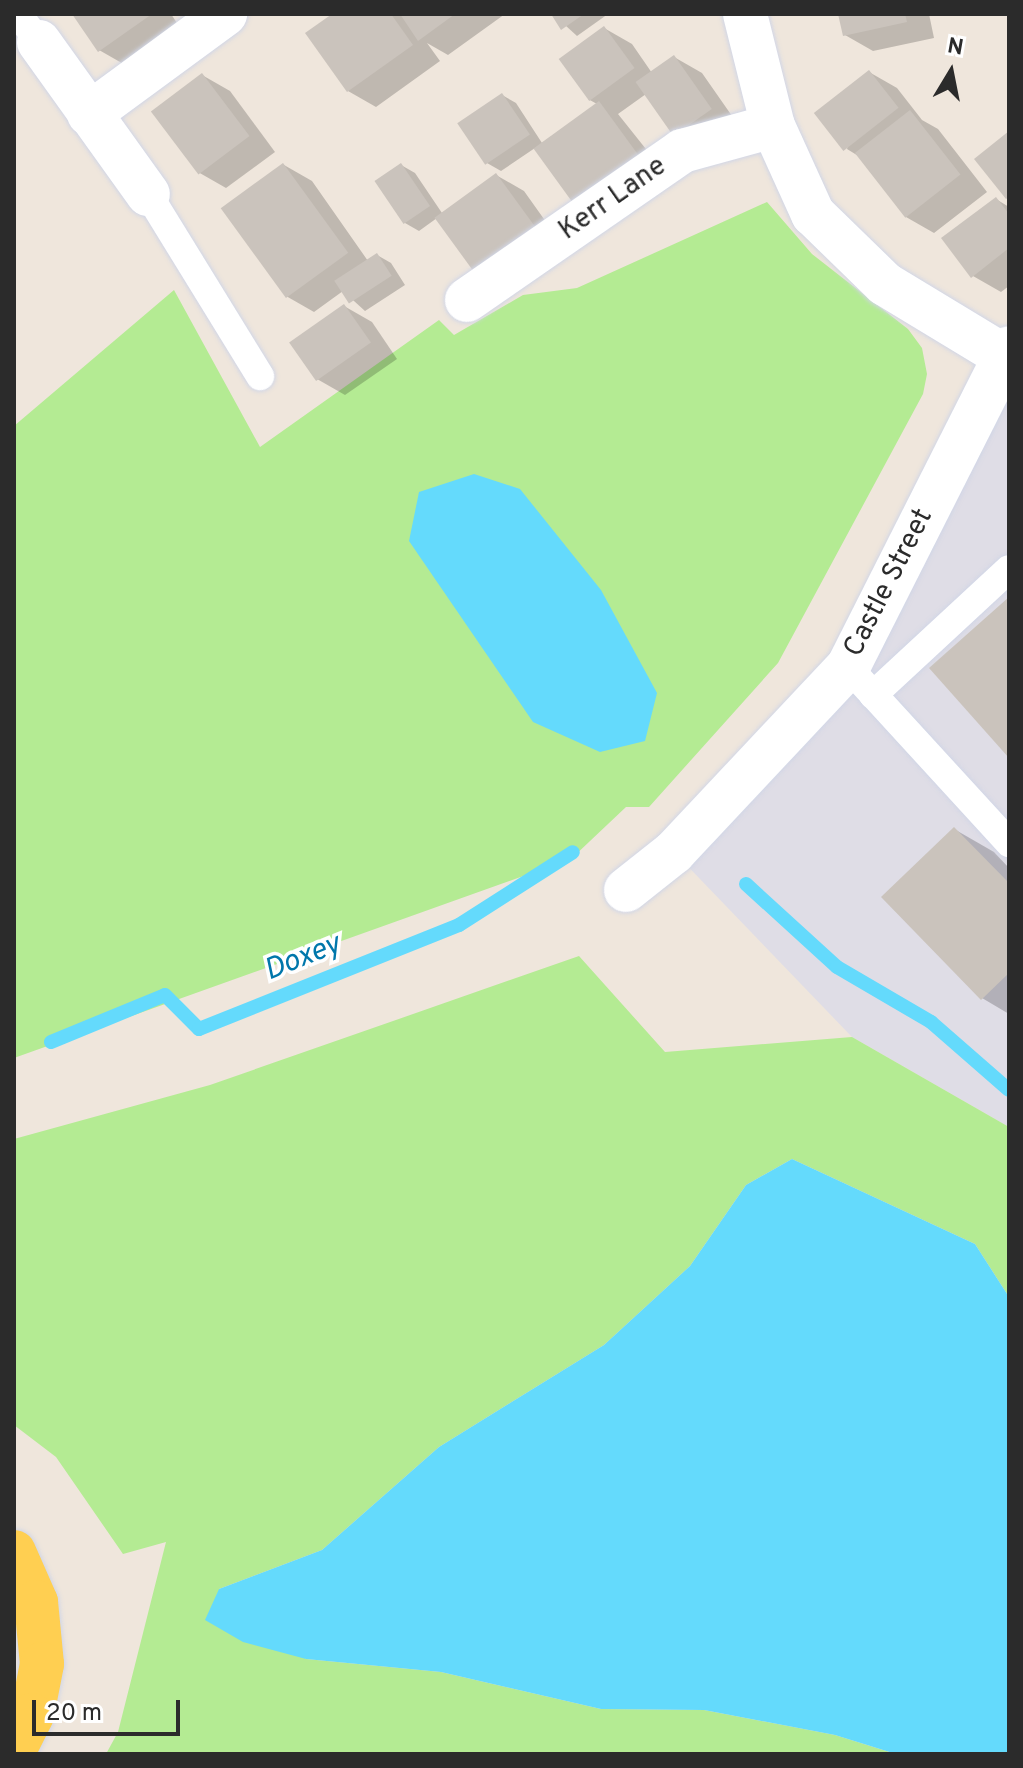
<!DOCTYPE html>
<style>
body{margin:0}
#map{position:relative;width:1023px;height:1768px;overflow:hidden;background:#efe6dc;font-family:Overpass,sans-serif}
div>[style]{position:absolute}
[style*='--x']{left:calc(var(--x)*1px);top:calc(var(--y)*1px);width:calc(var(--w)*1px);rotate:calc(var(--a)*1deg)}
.industrial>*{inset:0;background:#dfdde6}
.green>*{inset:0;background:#b4eb93}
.water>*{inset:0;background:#64dafc}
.shadow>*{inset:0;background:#0003}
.stream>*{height:14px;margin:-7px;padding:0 7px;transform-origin:7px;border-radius:7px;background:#64dafc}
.building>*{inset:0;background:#cac3bc;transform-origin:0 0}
.roads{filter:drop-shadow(0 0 2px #d1d6e6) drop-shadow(0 0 2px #d1d6e6)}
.service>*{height:28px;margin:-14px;padding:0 14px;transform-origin:14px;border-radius:14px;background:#fff}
.minor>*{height:44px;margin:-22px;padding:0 22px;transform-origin:22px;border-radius:22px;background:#fff}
.primary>*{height:44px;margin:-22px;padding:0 22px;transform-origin:22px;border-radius:22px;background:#ffcf51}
span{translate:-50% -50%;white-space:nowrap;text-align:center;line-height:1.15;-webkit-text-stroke:7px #fff;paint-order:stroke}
.street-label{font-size:28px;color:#2b2b2b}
.water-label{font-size:30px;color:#0077ab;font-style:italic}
.frame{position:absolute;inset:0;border:16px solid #2b2b2b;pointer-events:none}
.north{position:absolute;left:911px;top:32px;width:80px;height:80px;-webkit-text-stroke:6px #fff;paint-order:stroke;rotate:10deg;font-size:22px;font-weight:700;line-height:32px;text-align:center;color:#2b2b2b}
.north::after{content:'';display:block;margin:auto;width:28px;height:36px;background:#2b2b2b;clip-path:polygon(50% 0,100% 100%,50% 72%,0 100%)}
.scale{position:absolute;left:32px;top:1700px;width:148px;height:36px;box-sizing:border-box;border:4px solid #2b2b2b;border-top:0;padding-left:10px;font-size:24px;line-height:28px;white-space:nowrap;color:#2b2b2b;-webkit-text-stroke:6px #fff;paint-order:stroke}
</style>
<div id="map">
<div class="industrial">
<div style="clip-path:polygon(1009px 348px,1009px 1127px,852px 1037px,674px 852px,848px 667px)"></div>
</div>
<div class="green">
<div style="clip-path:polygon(767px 202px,812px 254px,908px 329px,922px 348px,927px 374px,923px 394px,778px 663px,649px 807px,626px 807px,571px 859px,14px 1058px,14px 426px,174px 290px,260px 447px,439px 320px,454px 335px,523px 295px,577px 288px)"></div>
<div style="clip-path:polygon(579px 956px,665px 1052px,852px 1037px,1009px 1127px,1009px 1297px,975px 1244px,792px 1159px,746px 1185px,690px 1266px,604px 1345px,439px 1447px,322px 1550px,219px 1589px,306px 1659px,441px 1672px,601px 1709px,704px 1710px,835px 1735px,896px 1754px,106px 1754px,118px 1732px,166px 1542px,123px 1554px,56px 1457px,14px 1425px,14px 1139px,210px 1085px)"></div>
</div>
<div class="water">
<div style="clip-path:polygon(474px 474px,520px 489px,601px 590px,657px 693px,645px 741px,600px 752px,533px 722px,409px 541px,419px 492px)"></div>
<div style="clip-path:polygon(792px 1159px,975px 1244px,1009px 1297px,1009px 1754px,896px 1754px,835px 1735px,704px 1710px,601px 1709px,441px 1672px,306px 1659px,243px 1642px,205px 1620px,219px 1589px,322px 1550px,439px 1447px,604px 1345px,690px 1266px,746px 1185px)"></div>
</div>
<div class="shadow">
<div style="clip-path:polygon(74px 14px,171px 14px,181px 29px,127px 66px,99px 50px)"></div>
<div style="clip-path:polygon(335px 14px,505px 14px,448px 55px,427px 43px,440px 61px,376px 107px,348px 91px)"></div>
<div style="clip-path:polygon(553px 14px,608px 14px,577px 36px)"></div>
<div style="clip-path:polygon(840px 14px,929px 14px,934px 38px,873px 51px,845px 35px)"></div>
<div style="clip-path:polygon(604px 28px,632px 44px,652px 73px,674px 57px,702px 73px,739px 126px,703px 150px,646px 94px,618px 114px,669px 178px,535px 148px,501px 171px,487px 163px,502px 95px,516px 103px,542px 143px,597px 104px,588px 99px)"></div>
<div style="clip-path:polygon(869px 72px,897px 88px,922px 120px,938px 129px,987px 192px,934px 233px,906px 217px,860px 157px,847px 149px)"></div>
<div style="clip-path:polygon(202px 75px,230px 91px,275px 152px,226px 188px,198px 172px)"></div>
<div style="clip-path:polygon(284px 165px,312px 181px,368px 261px,377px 255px,391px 263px,405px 285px,365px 311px,343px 291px,314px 312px,286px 296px)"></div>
<div style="clip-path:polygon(401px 165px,415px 173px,442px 213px,496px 175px,524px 191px,566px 250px,437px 218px,419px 231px,405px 223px)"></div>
<div style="clip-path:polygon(996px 199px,1009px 207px,1009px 286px,1001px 292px,973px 276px)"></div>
<div style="clip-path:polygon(344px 306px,372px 322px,397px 359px,345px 395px,317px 379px)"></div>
<div style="clip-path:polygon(954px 829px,994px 852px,1009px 868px,1009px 1014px,982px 998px)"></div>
</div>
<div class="stream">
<div style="--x:746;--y:884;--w:123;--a:42.4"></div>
<div style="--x:837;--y:967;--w:109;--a:30.3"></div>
<div style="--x:931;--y:1022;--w:103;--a:41.1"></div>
<div style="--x:51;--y:1042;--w:123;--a:-22.4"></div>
<div style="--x:165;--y:995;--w:48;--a:45"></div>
<div style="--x:199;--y:1029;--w:280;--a:-21.8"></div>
<div style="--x:459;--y:925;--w:135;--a:-32.6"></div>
</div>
<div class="building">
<div style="clip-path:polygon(72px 14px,152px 14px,98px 52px)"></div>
<div style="clip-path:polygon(332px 14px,391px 14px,413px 45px,347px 92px,305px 33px)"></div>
<div style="clip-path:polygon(400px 14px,455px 14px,418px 41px)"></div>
<div style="clip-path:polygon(551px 14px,584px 14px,561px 30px)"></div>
<div style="clip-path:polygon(838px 14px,905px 14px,907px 22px,843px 36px)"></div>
<div style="left:604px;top:26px;width:52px;height:56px;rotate:54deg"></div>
<div style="left:674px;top:55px;width:66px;height:47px;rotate:55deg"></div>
<div style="left:869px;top:70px;width:48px;height:70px;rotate:52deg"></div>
<div style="left:202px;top:73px;width:79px;height:64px;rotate:53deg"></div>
<div style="left:502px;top:93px;width:50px;height:54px;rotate:56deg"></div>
<div style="left:599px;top:101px;width:74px;height:81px;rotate:54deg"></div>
<div style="left:910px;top:110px;width:82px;height:70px;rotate:52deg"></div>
<div style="clip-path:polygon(1009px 131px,1009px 197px,1006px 199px,974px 159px)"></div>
<div style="left:283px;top:163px;width:111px;height:77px;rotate:54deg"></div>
<div style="left:401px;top:163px;width:52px;height:32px;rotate:56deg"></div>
<div style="left:496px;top:173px;width:74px;height:76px;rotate:54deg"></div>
<div style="clip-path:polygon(996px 197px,1009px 214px,1009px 248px,971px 278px,941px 238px)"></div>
<div style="left:377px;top:253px;width:27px;height:51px;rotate:57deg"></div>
<div style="left:344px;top:304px;width:47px;height:67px;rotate:55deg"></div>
<div style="clip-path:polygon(1009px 597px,1009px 758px,929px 668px)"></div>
<div style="clip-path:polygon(954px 827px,1009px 883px,1009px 973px,981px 1000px,881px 897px)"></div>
</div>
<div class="roads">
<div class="service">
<div style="--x:18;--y:14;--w:35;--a:53"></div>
<div style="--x:148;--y:194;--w:214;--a:58.4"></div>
<div style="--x:848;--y:667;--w:239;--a:47.5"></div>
<div style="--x:873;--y:695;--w:185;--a:-42.8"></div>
</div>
<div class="minor">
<div style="--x:745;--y:14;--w:115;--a:76"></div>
<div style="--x:773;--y:126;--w:97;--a:65.6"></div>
<div style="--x:813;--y:214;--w:100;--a:44.2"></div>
<div style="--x:885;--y:284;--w:139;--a:31.2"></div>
<div style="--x:39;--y:42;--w:187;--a:54.4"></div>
<div style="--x:89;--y:114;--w:169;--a:-36.3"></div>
<div style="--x:467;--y:300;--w:262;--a:-34.7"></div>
<div style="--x:682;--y:151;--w:94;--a:-15.4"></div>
<div style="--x:626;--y:890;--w:61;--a:-38.4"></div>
<div style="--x:674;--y:852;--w:254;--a:-46.8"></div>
<div style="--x:848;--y:667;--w:357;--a:-63.2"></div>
</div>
<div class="primary">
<div style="--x:14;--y:1552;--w:55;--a:66.3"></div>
<div style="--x:36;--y:1602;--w:62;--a:84.5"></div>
<div style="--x:42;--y:1664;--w:52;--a:101.1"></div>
<div style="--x:32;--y:1715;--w:40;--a:116.6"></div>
</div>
</div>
<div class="street-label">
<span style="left:613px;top:199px;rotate:-35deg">Kerr Lane</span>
<span style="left:889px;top:583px;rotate:-63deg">Castle Street</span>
</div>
<div class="water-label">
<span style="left:303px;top:959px;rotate:-22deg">Doxey</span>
</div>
<div class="frame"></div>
<div class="north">N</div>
<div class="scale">20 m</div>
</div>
